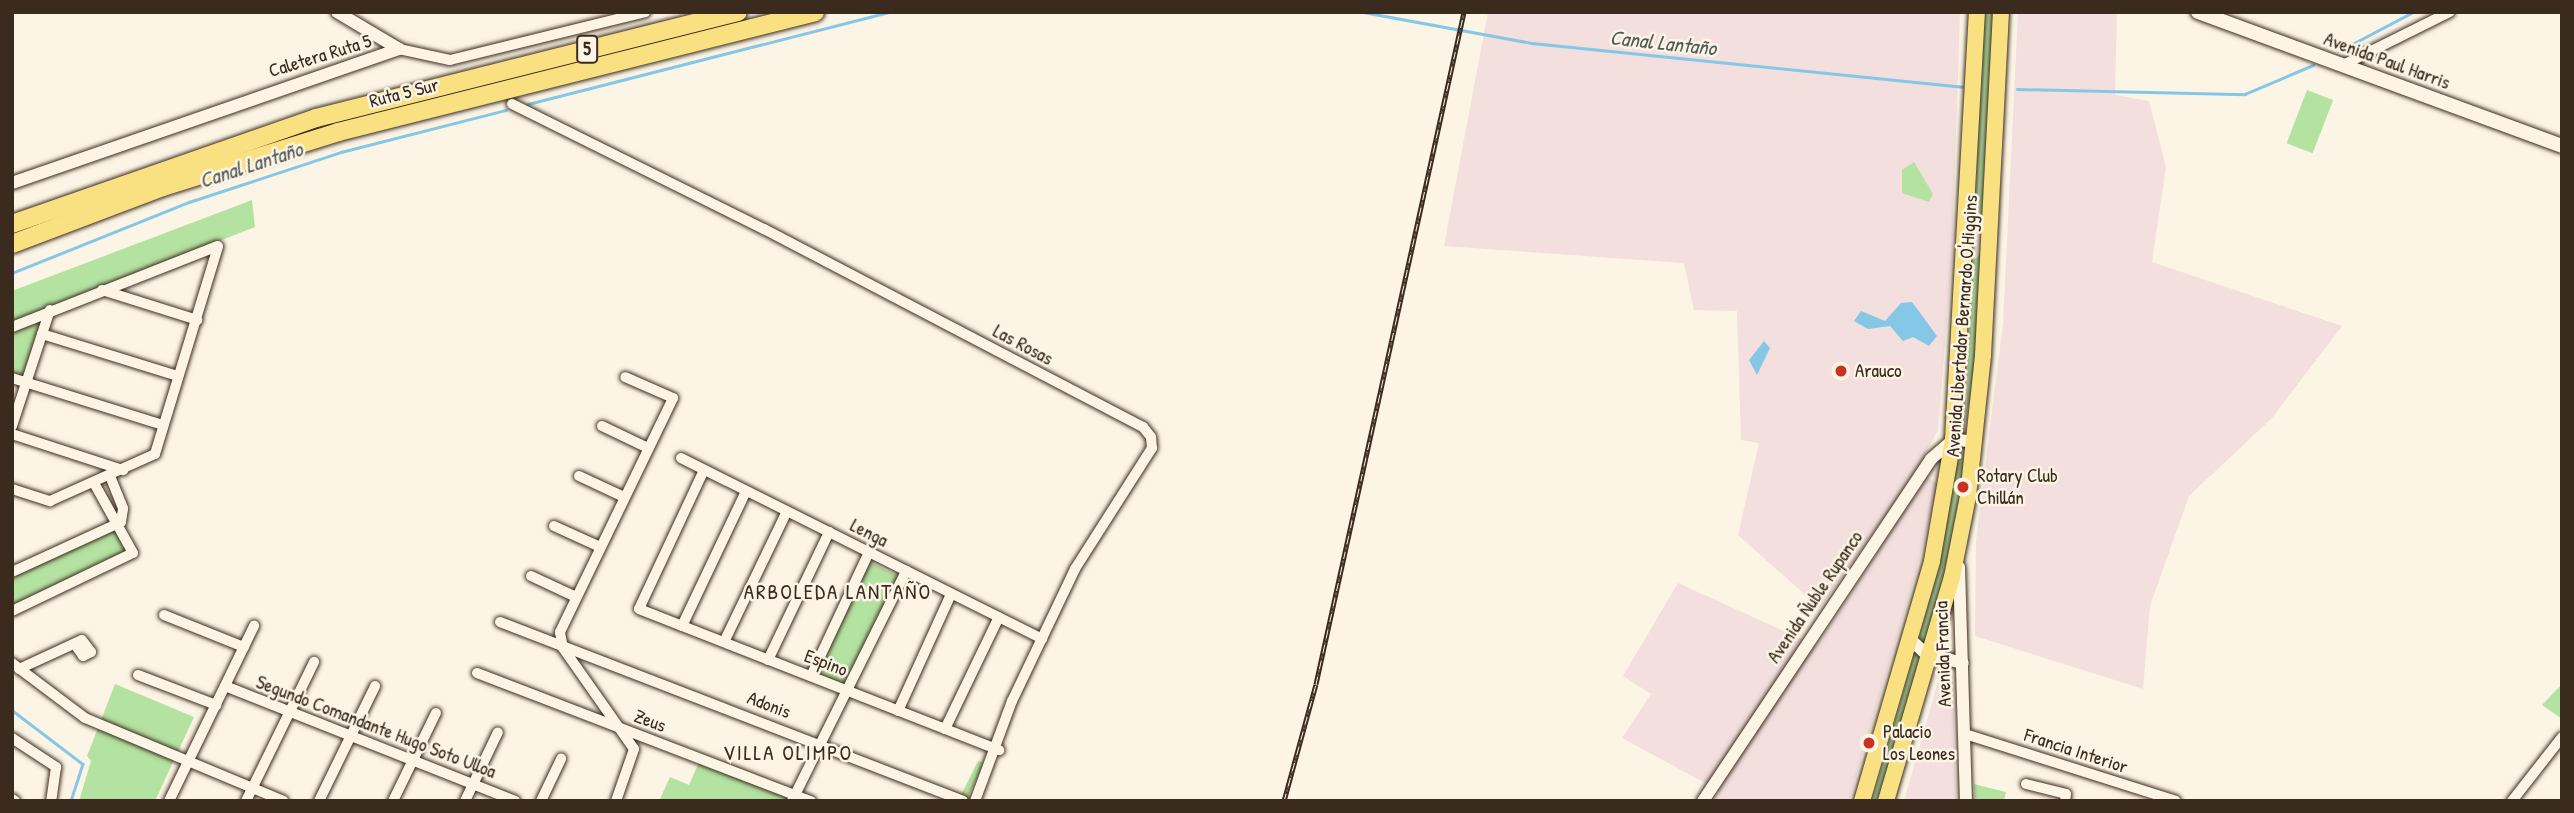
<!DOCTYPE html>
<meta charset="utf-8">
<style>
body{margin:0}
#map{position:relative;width:2574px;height:813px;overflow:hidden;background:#fcf5e5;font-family:"Patrick Hand",sans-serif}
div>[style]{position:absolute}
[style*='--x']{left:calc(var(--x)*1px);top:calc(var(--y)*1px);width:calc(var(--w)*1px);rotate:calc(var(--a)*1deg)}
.built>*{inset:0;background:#f2dfde}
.green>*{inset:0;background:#b4e2a1;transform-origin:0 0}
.water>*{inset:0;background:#85c7e6}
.stream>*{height:2.5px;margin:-1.25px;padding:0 1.25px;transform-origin:1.25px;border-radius:1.25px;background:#85c7e6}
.roads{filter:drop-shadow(0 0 2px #3b2a1e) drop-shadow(0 0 2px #3b2a1e)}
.minor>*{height:10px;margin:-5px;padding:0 5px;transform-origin:5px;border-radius:5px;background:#fcf5e5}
.tertiary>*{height:12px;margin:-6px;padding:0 6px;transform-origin:6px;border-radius:6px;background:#fcf5e5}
.secondary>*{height:14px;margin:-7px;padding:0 7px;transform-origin:7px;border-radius:7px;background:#fcf5e5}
.primary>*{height:16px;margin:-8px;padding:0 8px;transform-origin:8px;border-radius:8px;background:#f9e181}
.motorway>*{height:18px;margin:-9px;padding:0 9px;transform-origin:9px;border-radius:9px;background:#f9e181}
.rail>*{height:5px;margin-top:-2.5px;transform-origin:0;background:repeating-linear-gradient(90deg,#fcf5e5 0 8px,#3b2a1e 0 16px);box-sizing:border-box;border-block:2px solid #3b2a1e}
.dots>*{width:19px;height:19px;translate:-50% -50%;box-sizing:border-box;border:4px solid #fcf5e5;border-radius:50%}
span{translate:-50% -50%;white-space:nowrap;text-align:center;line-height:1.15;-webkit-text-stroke:5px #fcf5e5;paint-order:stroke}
.shield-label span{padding:2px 5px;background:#fcf5e5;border:2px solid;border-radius:5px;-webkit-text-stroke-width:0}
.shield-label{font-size:18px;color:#3b2a1e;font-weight:700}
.street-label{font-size:19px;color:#3b2a1e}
.poi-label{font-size:19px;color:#3b2a1e}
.left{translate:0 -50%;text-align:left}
.water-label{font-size:21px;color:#51595a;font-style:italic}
.neighbourhood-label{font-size:21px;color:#3b2a1e;letter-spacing:2px}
.frame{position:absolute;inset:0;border:14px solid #3b2a1e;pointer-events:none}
</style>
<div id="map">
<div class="built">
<div style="clip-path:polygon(1488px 12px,1960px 12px,1952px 256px,1938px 430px,1916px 472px,1820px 608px,1738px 535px,1759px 443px,1741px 440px,1737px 311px,1694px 310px,1684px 263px,1444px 246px)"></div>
<div style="clip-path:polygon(2018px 12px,2117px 12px,2115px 95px,2149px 101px,2166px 167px,2152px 262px,2342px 326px,2272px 418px,2189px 496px,2150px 606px,2143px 689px,1975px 636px,1976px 541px,2003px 323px)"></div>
<div style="clip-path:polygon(1927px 477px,1938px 484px,1916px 573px,1849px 801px,1714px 801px,1720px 791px,1622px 738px,1651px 694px,1623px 676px,1678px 583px,1817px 646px)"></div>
<div style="clip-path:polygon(1941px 671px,1953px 675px,1956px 801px,1904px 801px)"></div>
</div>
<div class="green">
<div style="clip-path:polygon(1984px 12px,1993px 12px,1982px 215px,1975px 209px)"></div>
<div style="left:2307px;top:90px;width:28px;height:57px;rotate:21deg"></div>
<div style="clip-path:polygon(1914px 162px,1933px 194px,1929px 202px,1902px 193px,1902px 170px)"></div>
<div style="clip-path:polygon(252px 200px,255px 227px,12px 322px,12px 291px)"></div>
<div style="clip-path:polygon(1980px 254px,1980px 334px,1966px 422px,1972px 262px)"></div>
<div style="clip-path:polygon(46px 315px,26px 380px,12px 376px,12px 330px)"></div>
<div style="clip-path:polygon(1959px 453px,1969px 453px,1952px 547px,1881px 801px,1872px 801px,1934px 585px)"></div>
<div style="clip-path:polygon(119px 527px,129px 550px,12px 605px,12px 576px)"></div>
<div style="left:868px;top:561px;width:34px;height:124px;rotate:26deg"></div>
<div style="clip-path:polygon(115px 684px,194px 717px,155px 801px,79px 801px,91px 761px,87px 756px)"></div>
<div style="clip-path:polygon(2562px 684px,2562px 719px,2542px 705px)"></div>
<div style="clip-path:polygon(700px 760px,791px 794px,787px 801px,660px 799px,670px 777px,689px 785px)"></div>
<div style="clip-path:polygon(978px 761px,984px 763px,966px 801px,958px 801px)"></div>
<div style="clip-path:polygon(1974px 784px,2006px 792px,2004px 801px,1975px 801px)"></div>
</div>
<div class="water">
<div style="clip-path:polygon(1912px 302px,1937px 336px,1929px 346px,1913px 337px,1903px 341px,1890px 326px,1868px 329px,1854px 321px,1861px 311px,1885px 321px,1901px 303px)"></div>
<div style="clip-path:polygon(1764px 341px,1770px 348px,1757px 375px,1749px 360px)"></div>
</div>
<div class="stream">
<div style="--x:1363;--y:12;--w:172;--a:10.4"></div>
<div style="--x:1532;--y:43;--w:432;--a:5.8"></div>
<div style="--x:2339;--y:51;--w:84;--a:-27.8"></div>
<div style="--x:2017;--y:89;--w:228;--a:1.3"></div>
<div style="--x:2245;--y:94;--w:74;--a:-23.1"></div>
<div style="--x:528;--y:104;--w:373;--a:-14.3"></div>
<div style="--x:12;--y:273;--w:191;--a:-21.9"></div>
<div style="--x:189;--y:202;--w:160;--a:-18.2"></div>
<div style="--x:341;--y:152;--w:170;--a:-14.3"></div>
<div style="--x:12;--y:710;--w:89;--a:37.3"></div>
<div style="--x:83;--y:764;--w:39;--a:108"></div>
</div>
<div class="roads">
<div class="minor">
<div style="--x:399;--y:49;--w:52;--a:12.2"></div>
<div style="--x:450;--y:60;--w:201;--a:-13.8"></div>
<div style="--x:2343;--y:65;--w:119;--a:-26.4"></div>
<div style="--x:512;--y:104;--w:281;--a:26.4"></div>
<div style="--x:764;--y:229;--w:428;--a:27.6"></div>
<div style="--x:1143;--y:427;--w:13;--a:51"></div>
<div style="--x:1151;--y:437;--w:11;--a:85"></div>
<div style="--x:1152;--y:448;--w:143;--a:122.5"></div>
<div style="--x:1075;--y:569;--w:146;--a:115.5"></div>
<div style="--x:1012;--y:701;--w:107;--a:110.3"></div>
<div style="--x:102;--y:290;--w:100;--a:17.5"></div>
<div style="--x:12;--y:327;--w:221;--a:-21.5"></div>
<div style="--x:42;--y:334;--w:142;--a:17.2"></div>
<div style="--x:12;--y:378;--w:158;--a:17.3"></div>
<div style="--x:12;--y:426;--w:122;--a:-71.9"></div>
<div style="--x:602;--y:426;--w:51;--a:25.6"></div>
<div style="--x:12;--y:434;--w:117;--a:18"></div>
<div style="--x:681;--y:458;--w:404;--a:26.6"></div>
<div style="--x:704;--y:470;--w:153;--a:115.1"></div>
<div style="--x:639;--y:609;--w:387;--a:21.4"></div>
<div style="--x:110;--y:476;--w:35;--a:68"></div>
<div style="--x:123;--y:509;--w:13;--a:99"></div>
<div style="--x:579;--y:476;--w:50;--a:25"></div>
<div style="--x:12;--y:489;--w:40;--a:18"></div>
<div style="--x:50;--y:501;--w:115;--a:-24.1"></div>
<div style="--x:155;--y:454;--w:217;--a:-73.1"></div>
<div style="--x:554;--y:526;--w:51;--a:24.5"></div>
<div style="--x:12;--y:572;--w:120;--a:-24.6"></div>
<div style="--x:531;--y:576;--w:50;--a:25"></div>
<div style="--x:12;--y:611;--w:134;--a:-25.6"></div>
<div style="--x:133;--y:553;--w:80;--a:-119.1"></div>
<div style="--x:164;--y:615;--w:86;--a:21.8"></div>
<div style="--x:500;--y:622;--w:496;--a:21.1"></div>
<div style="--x:682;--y:626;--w:149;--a:-64.6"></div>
<div style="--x:724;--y:642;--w:145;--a:-64.3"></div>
<div style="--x:768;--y:660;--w:142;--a:-64.5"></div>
<div style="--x:12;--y:663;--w:91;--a:37"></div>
<div style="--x:85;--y:718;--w:215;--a:22.7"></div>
<div style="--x:19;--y:669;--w:69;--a:-24.7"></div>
<div style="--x:82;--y:640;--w:15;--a:53"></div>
<div style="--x:91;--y:652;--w:9;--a:153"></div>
<div style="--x:83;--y:656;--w:12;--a:-125"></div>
<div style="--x:477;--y:673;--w:358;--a:21"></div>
<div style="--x:138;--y:675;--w:84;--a:21"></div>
<div style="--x:811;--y:676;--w:137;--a:-64.9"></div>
<div style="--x:225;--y:686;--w:312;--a:21.6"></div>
<div style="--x:898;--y:711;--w:128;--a:-65.6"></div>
<div style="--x:945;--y:729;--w:124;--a:-64.3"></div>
<div style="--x:1965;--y:734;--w:221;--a:17.6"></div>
<div style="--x:12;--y:738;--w:53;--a:33.4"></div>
<div style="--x:56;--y:767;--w:34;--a:98"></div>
<div style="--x:2026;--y:784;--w:41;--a:14"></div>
<div style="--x:2066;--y:794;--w:7;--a:98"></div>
<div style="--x:12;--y:799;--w:4;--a:34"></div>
<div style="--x:169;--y:801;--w:195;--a:-64.1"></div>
<div style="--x:246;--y:801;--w:155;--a:-63.9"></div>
<div style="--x:319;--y:801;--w:128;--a:-64"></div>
<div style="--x:393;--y:801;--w:98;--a:-64"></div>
<div style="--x:465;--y:801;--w:76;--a:-64.4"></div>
<div style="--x:541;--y:801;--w:47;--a:-64.5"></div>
<div style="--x:616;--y:801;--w:55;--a:-70.9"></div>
<div style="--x:634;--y:749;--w:123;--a:-125.1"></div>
<div style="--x:563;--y:648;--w:16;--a:-101"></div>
<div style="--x:560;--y:632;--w:260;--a:-64.2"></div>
<div style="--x:673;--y:398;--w:52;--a:-156.4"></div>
<div style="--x:792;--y:801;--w:257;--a:-63.6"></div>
<div style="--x:2512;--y:801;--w:81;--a:-52"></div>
</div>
<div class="tertiary">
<div style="--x:12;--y:183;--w:410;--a:-19.1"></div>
<div style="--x:399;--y:49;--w:72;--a:-149.2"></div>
<div style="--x:1959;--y:567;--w:234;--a:88.3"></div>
<div style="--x:1910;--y:639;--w:21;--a:43"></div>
<div style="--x:1925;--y:653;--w:39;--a:15"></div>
<div style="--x:1703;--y:801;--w:411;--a:-56.3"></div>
<div style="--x:1931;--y:459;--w:29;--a:-41"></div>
<div style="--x:1953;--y:440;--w:22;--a:3"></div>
</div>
<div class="secondary">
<div style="--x:2198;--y:12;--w:388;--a:20.2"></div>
</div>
<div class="primary">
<div style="--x:1862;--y:801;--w:250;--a:-73.7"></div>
<div style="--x:1932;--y:561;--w:123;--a:-80.2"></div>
<div style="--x:1953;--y:440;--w:429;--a:-86.8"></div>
<div style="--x:1886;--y:801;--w:234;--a:-73.6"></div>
<div style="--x:1952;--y:577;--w:83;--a:-78.8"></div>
<div style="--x:1968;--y:496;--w:142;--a:-83.9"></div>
<div style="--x:1983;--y:355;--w:343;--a:-87"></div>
</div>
<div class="motorway">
<div style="--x:12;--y:224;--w:322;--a:-19.2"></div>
<div style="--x:316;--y:118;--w:435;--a:-14.1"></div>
<div style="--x:12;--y:244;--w:161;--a:-20.7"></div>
<div style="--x:163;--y:187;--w:183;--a:-17.4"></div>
<div style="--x:338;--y:132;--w:492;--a:-14.1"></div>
</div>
</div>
<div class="rail">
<div style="--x:1284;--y:801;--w:121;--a:-74.7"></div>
<div style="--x:1316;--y:684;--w:688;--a:-77.58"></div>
</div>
<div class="dots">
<div style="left:1841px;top:371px;background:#c8321e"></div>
<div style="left:1963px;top:487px;background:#c8321e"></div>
<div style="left:1869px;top:743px;background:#c8321e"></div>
</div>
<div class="shield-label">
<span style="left:587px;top:49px">5</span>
</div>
<div class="street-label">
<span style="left:320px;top:56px;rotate:-17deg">Caletera Ruta 5</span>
<span style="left:2387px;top:61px;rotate:20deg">Avenida Paul Harris</span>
<span style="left:404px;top:93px;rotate:-14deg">Ruta 5 Sur</span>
<span style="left:1962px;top:326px;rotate:-86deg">Avenida Libertador Bernardo O'Higgins</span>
<span style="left:1023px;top:345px;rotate:28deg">Las Rosas</span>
<span style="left:869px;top:533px;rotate:27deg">Lenga</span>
<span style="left:1815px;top:597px;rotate:-56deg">Avenida Ñuble Rupanco</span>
<span style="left:1943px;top:654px;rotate:-92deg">Avenida Francia</span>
<span style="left:826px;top:663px;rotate:21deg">Espino</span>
<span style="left:769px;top:705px;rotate:21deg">Adonis</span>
<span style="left:650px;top:721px;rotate:21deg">Zeus</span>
<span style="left:376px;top:727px;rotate:21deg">Segundo Comandante Hugo Soto Ulloa</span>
<span style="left:2076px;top:751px;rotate:18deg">Francia Interior</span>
</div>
<div class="poi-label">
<span class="left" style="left:1855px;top:371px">Arauco</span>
<span class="left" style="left:1977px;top:487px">Rotary Club<br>Chillán</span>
<span class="left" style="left:1883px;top:743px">Palacio<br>Los Leones</span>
</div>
<div class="water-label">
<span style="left:1663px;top:43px;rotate:6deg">Canal Lantaño</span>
<span style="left:251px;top:165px;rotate:-18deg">Canal Lantaño</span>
</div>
<div class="neighbourhood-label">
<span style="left:838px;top:592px">ARBOLEDA LANTAÑO</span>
<span style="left:788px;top:753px">VILLA OLIMPO</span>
</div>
<div class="frame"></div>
</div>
